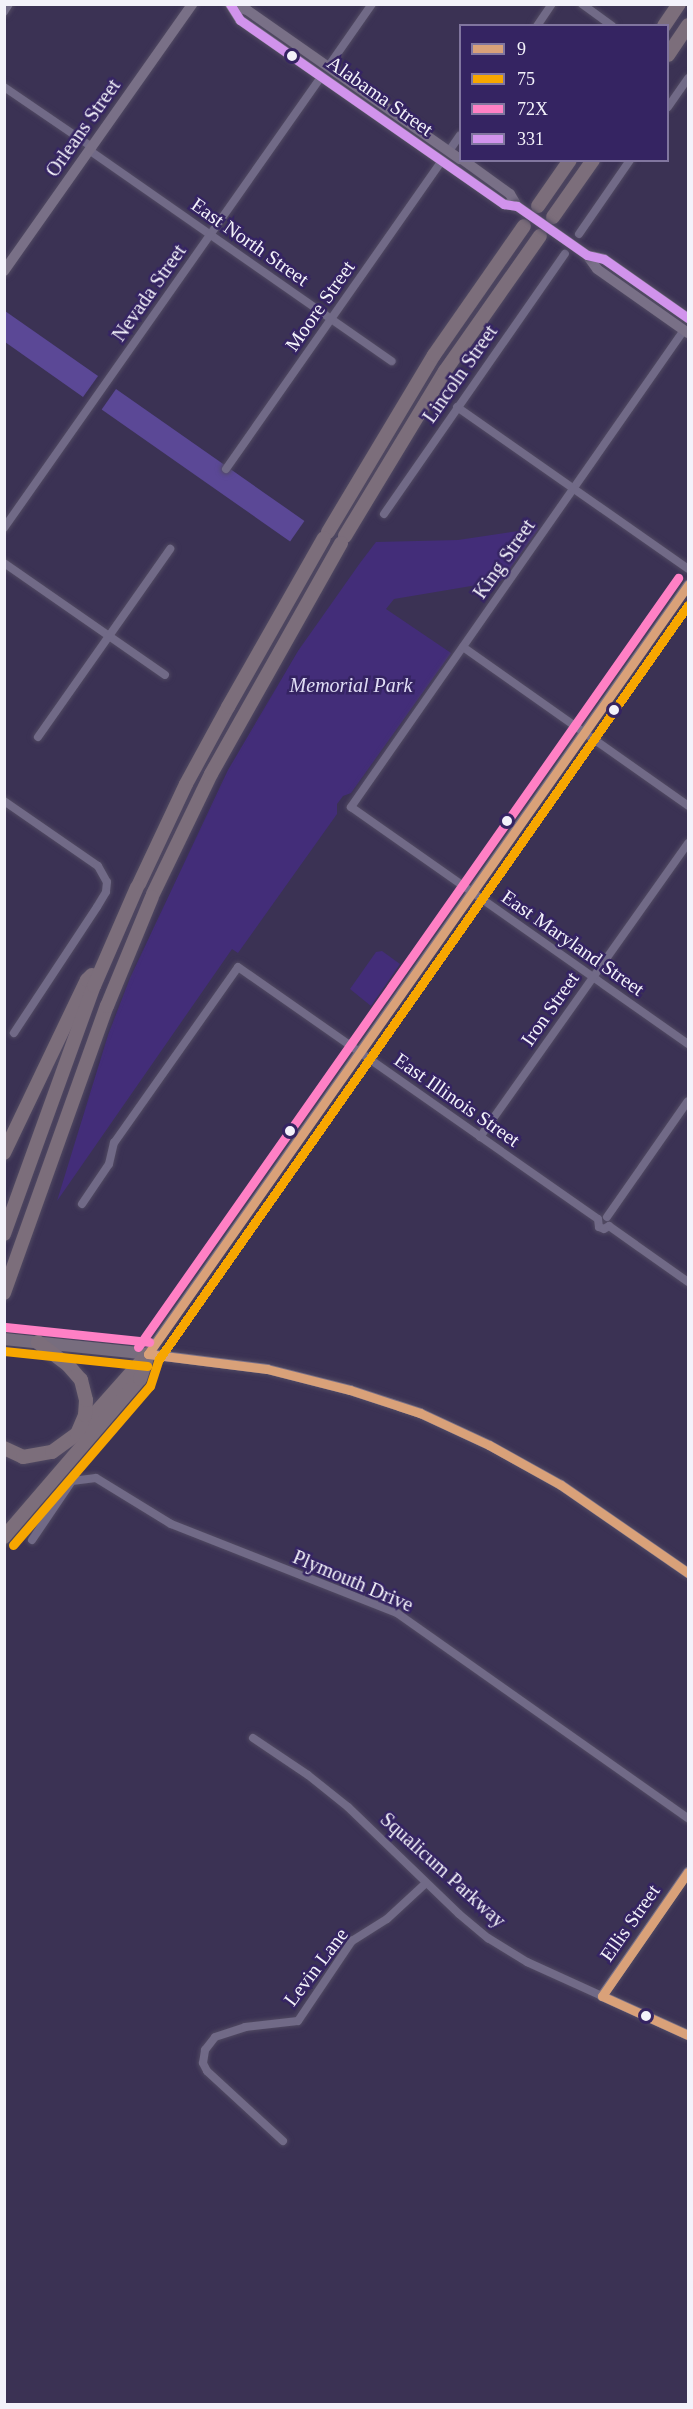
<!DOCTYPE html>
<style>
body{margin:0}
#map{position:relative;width:693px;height:2409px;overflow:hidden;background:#3b3254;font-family:"Times New Roman",serif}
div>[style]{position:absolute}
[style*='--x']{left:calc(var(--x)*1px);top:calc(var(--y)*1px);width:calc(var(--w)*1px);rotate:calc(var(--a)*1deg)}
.green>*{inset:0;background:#432d79}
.forest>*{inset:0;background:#5b4896;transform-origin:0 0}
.roads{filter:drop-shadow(0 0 2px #514a62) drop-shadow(0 0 2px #514a62)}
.street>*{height:8px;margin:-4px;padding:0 4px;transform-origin:4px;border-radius:4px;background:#716a87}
.secondary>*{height:10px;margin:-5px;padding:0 5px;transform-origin:5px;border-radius:5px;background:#797087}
.primary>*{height:12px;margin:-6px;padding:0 6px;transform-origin:6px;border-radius:6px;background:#776d7e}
.highway>*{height:14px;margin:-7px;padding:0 7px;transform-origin:7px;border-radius:7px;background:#7c6e7b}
.bridges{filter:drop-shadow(0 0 2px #514a62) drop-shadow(0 0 2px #514a62)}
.secondary-bridge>*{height:10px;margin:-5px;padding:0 5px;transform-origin:5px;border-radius:5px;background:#797087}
.bus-1>*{height:9px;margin:-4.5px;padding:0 4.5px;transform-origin:4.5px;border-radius:4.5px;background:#d9a179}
.bus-2>*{height:9px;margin:-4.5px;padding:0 4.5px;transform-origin:4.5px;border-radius:4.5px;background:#f7a600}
.bus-3>*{height:9px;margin:-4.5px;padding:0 4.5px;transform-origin:4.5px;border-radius:4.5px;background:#ff80c5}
.bus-4>*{height:9px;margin:-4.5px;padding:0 4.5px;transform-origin:4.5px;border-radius:4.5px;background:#d193ec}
.dots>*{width:16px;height:16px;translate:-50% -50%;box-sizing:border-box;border:3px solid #352462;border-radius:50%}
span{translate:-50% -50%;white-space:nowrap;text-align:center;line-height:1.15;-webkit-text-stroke:5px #352462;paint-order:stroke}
.street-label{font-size:20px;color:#f3f2fa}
.park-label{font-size:20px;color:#e0ddf5;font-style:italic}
.frame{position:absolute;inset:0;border:6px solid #f3f2fa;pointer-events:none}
.legend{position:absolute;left:459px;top:24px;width:210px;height:138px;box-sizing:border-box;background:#352462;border:2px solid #81769f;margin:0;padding:8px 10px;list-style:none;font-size:18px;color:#f3f2fa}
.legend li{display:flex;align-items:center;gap:12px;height:30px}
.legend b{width:30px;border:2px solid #81769f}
</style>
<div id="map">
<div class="green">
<div style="clip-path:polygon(539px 528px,501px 581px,394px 599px,386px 609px,451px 653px,351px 793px,343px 796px,337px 804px,337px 814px,238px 953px,232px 949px,57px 1201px,108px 1035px,130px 978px,228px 770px,298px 651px,360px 563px,376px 542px,458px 540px)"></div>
<div style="clip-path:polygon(382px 951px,400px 964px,371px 1006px,350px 989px,376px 952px)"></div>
</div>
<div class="forest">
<div style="clip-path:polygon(5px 311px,98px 376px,83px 397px,5px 342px)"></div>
<div style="left:116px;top:389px;width:230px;height:25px;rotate:35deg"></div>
</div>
<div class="roads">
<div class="street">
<div style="--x:582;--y:4;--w:37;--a:36"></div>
<div style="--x:4;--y:12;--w:9;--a:-58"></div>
<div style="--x:537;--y:26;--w:27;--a:-56"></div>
<div style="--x:328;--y:67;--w:77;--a:-55.1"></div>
<div style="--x:4;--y:87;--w:107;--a:34.3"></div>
<div style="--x:668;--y:107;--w:35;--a:-55"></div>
<div style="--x:89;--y:150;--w:369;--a:34.9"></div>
<div style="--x:449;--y:151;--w:19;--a:-55"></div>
<div style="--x:579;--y:234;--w:90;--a:-55.4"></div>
<div style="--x:684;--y:330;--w:582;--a:124.92"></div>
<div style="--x:351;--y:807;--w:412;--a:35.1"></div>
<div style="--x:457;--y:407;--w:282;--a:35"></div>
<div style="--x:226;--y:469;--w:376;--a:-55"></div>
<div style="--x:384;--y:514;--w:317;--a:-55.2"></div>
<div style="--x:4;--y:528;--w:551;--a:-54.9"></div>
<div style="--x:4;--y:563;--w:196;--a:34.8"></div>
<div style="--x:463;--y:647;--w:276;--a:35.2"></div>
<div style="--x:38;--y:737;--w:230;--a:-54.9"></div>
<div style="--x:4;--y:801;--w:114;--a:34.7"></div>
<div style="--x:98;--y:866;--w:18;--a:61"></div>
<div style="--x:107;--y:882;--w:10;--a:96"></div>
<div style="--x:106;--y:892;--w:17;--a:121"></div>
<div style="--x:97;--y:907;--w:151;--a:123.4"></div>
<div style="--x:480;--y:1137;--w:360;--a:-54.7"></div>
<div style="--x:82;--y:1204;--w:48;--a:-56"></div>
<div style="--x:109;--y:1164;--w:22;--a:-77"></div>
<div style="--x:114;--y:1143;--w:215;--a:-54.8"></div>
<div style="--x:238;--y:967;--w:439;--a:35"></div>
<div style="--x:607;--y:1217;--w:141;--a:-55.1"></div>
<div style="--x:598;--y:1219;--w:8;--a:83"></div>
<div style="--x:599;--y:1227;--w:5;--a:22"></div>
<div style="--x:604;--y:1229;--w:6;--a:-31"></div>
<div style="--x:609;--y:1226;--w:97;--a:35.3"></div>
<div style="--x:32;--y:1540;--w:71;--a:-55.9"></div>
<div style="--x:72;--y:1481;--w:24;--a:-7"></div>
<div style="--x:96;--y:1478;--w:88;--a:31.5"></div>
<div style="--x:171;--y:1524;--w:243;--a:21.5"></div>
<div style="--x:397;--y:1613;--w:356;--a:35.2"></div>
<div style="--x:253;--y:1738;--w:66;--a:33.9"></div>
<div style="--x:308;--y:1775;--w:51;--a:38.7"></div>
<div style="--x:348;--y:1807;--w:154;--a:43.9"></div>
<div style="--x:459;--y:1914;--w:38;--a:40"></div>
<div style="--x:488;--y:1938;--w:46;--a:31.6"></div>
<div style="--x:527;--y:1962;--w:82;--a:24.4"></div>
<div style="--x:283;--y:2141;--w:103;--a:-137.4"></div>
<div style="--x:207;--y:2071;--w:9;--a:-117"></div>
<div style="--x:203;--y:2063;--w:13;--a:-81"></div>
<div style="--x:205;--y:2050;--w:16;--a:-52"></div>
<div style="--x:215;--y:2037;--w:32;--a:-18"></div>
<div style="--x:245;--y:2027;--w:53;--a:-6.5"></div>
<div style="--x:298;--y:2021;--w:97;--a:-56"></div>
<div style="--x:352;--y:1941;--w:41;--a:-32.2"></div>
<div style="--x:387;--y:1919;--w:53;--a:-42.7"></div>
</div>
<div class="secondary">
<div style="--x:230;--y:4;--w:19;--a:58"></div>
<div style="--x:240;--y:20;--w:322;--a:34.9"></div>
<div style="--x:504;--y:204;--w:13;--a:9"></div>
<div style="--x:231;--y:4;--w:17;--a:21"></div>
<div style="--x:247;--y:10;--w:260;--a:35"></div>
<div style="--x:463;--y:160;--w:58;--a:35.9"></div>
<div style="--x:510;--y:194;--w:14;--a:60"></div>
<div style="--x:587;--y:255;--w:17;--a:54"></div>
<div style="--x:597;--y:269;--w:111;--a:35.1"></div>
<div style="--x:587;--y:255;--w:17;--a:13"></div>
<div style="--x:604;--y:259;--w:103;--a:35.1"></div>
<div style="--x:4;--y:271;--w:327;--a:-54.8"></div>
<div style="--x:688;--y:585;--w:940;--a:125.08"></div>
<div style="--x:148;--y:1354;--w:120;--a:7.2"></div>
<div style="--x:267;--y:1369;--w:86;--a:14.2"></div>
<div style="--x:350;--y:1390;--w:74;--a:18.2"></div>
<div style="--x:420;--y:1413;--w:76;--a:24.9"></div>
<div style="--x:489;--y:1445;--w:82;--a:29.1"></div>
<div style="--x:561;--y:1485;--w:155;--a:34.7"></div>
<div style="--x:688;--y:1872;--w:151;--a:124.7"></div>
<div style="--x:602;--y:1996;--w:94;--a:24.4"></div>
</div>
<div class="primary">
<div style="--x:4;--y:1339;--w:145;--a:5.9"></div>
</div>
<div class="highway">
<div style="--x:664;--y:26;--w:27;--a:-56"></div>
<div style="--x:668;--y:55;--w:36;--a:-56"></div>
<div style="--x:538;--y:206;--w:56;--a:-55.2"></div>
<div style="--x:553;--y:217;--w:70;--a:-54.9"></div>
<div style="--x:328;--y:532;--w:206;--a:-59.1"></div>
<div style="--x:434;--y:355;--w:157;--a:-55.1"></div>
<div style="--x:345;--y:536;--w:193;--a:-58.8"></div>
<div style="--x:445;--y:371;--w:165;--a:-54.9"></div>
<div style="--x:139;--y:884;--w:110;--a:-64.8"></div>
<div style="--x:186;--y:784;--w:88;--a:-61.4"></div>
<div style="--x:228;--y:707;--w:194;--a:-60.4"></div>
<div style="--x:153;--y:894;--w:133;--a:-64.2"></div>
<div style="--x:211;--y:774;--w:265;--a:-60.6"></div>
<div style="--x:4;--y:1153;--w:192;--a:-64.4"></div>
<div style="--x:87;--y:980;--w:7;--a:-45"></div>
<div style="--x:4;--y:1234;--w:264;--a:-70.1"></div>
<div style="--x:94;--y:986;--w:108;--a:-66.5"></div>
<div style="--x:4;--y:1293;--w:305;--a:-70.3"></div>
<div style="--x:107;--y:1006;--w:118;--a:-67.6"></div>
<div style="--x:84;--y:1426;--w:95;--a:-48.4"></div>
<div style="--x:4;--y:1448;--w:21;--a:25"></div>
<div style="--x:23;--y:1457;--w:29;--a:-10"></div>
<div style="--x:52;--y:1452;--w:31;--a:-36"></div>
<div style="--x:77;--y:1434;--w:21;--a:-67"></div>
<div style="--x:85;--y:1415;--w:15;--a:-86"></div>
<div style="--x:86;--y:1400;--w:21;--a:-104"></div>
<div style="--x:81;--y:1380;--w:20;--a:-131"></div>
<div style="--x:68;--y:1365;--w:38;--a:-143"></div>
<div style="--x:4;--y:1537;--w:208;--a:-49.3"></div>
<div style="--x:140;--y:1379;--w:26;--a:-72"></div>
</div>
</div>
<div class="bridges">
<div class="secondary-bridge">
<div style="--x:517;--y:206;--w:85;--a:35"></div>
</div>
</div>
<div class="bus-1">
<div style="--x:148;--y:1354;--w:940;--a:-54.92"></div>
<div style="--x:148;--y:1354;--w:120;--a:7.2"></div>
<div style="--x:267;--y:1369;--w:86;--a:14.2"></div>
<div style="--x:350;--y:1390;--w:74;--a:18.2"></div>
<div style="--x:420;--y:1413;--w:76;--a:24.9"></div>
<div style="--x:489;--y:1445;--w:82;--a:29.1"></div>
<div style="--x:561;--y:1485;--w:155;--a:34.7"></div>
<div style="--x:602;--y:1996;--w:151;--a:-55.3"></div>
<div style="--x:602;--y:1996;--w:94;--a:24.4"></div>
</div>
<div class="bus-2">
<div style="--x:4;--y:1351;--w:144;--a:6"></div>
<div style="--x:13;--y:1545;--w:210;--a:-49.3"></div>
<div style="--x:150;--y:1386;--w:28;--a:-72"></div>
<div style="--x:159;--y:1359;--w:921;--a:-54.95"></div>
</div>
<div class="bus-3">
<div style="--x:5;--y:1327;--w:145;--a:5.9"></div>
<div style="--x:138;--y:1347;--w:940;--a:-54.92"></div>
</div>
<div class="bus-4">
<div style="--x:230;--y:4;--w:19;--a:58"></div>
<div style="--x:240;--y:20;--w:322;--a:34.9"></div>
<div style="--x:504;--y:204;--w:13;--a:9"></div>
<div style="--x:517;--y:206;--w:85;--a:35"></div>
<div style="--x:587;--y:255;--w:17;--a:13"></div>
<div style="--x:604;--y:259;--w:103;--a:35.1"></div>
</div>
<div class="dots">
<div style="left:292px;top:56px;background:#f3f2fa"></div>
<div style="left:614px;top:710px;background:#f3f2fa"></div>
<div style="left:507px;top:821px;background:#f3f2fa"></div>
<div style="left:290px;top:1131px;background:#f3f2fa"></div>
<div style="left:646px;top:2016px;background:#f3f2fa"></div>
</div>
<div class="street-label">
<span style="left:380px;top:96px;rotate:35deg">Alabama Street</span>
<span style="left:83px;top:128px;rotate:-55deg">Orleans Street</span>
<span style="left:250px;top:242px;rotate:35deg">East North Street</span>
<span style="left:149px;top:293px;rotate:-55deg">Nevada Street</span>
<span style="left:320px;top:306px;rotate:-55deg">Moore Street</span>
<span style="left:460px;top:374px;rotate:-55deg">Lincoln Street</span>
<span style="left:504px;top:559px;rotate:-55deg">King Street</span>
<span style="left:573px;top:943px;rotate:35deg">East Maryland Street</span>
<span style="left:550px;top:1009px;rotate:-55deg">Iron Street</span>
<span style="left:457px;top:1100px;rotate:35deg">East Illinois Street</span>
<span style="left:353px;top:1581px;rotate:23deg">Plymouth Drive</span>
<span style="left:443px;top:1870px;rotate:42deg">Squalicum Parkway</span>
<span style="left:630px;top:1923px;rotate:-55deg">Ellis Street</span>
<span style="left:316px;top:1967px;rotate:-53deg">Levin Lane</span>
</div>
<div class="park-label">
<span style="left:351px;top:685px">Memorial Park</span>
</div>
<div class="frame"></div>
<ul class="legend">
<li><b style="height:8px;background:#d9a179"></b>9</li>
<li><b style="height:8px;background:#f7a600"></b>75</li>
<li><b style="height:8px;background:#ff80c5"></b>72X</li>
<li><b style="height:8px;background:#d193ec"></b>331</li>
</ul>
</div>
